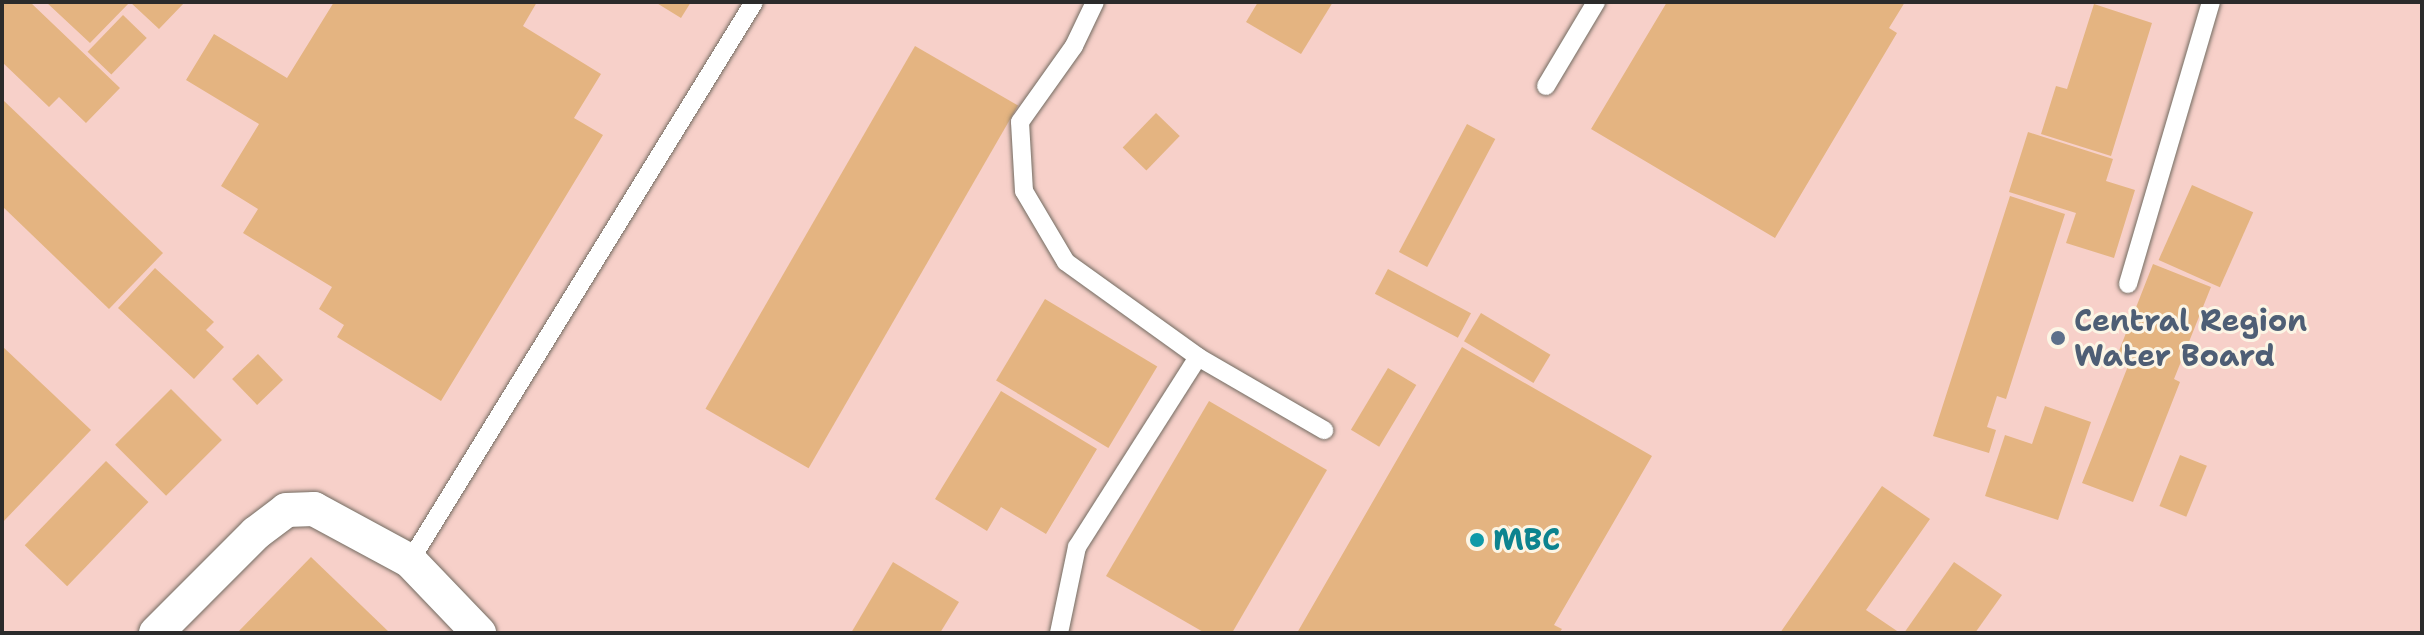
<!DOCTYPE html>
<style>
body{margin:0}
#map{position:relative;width:2424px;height:635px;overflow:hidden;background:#f5e1c5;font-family:"Shantell Sans",sans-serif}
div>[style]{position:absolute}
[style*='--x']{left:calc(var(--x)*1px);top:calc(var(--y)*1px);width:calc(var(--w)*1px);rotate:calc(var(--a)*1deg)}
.built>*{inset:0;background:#f7d0c9;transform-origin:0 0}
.building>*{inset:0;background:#e4b481;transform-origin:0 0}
.roads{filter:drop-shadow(0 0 2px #726b61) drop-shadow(0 0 2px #726b61)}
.service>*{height:18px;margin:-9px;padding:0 9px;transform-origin:9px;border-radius:9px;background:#fff}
.minor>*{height:34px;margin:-17px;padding:0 17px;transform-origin:17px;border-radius:17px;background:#fff}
.dots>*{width:22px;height:22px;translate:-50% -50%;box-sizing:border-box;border:4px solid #fcf5e5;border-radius:50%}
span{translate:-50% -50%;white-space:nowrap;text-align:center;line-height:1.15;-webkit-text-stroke:6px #fcf5e5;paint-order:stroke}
.service-label{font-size:30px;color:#4e5e75;font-weight:700}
.left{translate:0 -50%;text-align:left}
.culture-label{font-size:30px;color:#0d838f;font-weight:700}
.frame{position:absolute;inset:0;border:4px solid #2b2b2b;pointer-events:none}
</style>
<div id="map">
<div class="built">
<div style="left:2px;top:2px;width:2420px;height:631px"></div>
</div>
<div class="building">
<div style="clip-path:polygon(2px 2px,30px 2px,120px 88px,86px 123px,59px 97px,49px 107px,2px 62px)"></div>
<div style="clip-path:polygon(46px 2px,185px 2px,159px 29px,130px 2px,90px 43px)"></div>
<div style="clip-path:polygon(334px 2px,537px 2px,523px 26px,601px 74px,574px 118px,603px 135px,441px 401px,337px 337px,344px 325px,319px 309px,332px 287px,243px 233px,258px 209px,221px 186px,259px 124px,186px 80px,214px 34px,287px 78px)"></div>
<div style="clip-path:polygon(655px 2px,691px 2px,681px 18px)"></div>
<div style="clip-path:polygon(1258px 2px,1333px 2px,1301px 54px,1246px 22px)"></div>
<div style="clip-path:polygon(1667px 2px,1905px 2px,1889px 28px,1897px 33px,1775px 238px,1591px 129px)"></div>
<div style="clip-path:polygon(2094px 4px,2152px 23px,2111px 156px,2041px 134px,2056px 86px,2067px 89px)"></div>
<div style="left:123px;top:15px;width:33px;height:51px;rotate:44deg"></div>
<div style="left:915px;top:46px;width:119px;height:419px;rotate:30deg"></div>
<div style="clip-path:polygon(2px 99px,163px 253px,109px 309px,2px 206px)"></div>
<div style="left:1156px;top:113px;width:33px;height:48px;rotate:44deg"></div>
<div style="left:1467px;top:124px;width:32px;height:145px;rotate:28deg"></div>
<div style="clip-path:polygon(2028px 132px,2113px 159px,2106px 181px,2135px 190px,2114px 258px,2066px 243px,2076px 213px,2009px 192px)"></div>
<div style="left:2192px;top:185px;width:67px;height:82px;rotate:24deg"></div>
<div style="clip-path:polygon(2010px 196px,2065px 214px,2006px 399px,1997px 396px,1987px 427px,1996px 430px,1989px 453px,1933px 436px)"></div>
<div style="clip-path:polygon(2153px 264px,2211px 287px,2174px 379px,2180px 382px,2133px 502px,2082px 483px,2130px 361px,2117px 356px)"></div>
<div style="clip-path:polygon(155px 268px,214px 322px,206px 330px,224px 347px,194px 379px,118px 308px)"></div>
<div style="left:1388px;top:269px;width:94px;height:28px;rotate:28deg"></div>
<div style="left:1045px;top:299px;width:131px;height:95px;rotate:31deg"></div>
<div style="left:1481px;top:313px;width:81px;height:33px;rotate:31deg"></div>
<div style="clip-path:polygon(2px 346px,91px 430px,2px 523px)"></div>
<div style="clip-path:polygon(1462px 347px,1652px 456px,1554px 625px,1562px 629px,1559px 633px,1297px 633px)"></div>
<div style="left:258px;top:354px;width:36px;height:36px;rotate:46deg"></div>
<div style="left:1388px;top:368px;width:33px;height:72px;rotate:31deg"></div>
<div style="left:171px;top:389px;width:72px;height:79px;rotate:45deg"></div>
<div style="clip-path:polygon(1001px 391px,1097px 449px,1046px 534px,1001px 507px,987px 531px,935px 499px)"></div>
<div style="clip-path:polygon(1209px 401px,1327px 470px,1232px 633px,1205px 633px,1106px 576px)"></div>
<div style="clip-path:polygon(2045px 406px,2091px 422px,2058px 520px,1985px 496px,2005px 435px,2032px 444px)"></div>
<div style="left:2180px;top:455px;width:29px;height:55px;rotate:22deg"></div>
<div style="left:106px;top:461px;width:59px;height:117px;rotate:44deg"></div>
<div style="clip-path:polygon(1882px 486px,1930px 519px,1866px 610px,1900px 633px,1780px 633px)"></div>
<div style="clip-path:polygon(311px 557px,390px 633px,237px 633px)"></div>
<div style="clip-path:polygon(893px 562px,959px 602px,940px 633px,851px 633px)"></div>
<div style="clip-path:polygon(1954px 562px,2002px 595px,1975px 633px,1904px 633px)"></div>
</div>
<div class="roads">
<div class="service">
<div style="--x:1095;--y:2;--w:49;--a:115.5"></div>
<div style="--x:1074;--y:46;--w:93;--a:125.4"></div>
<div style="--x:1020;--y:122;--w:69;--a:86.7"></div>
<div style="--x:1024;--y:191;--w:82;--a:59.4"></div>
<div style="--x:1066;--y:262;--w:163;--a:35.7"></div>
<div style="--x:1198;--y:357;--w:146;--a:30.1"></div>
<div style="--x:1546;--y:86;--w:98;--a:-59.2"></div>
<div style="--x:2128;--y:284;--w:294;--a:-73.6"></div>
<div style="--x:410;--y:561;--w:656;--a:-58.39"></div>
<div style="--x:1059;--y:633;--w:88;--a:-78.2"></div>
<div style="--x:1077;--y:547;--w:225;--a:-57.5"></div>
</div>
<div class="minor">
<div style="--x:156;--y:633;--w:141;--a:-45"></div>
<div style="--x:256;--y:533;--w:38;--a:-37"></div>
<div style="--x:286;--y:510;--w:28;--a:-2"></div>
<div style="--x:314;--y:509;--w:109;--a:28.4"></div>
<div style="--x:410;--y:561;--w:100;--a:46.2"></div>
</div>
</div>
<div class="dots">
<div style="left:2058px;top:338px;background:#5c6f8a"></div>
<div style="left:1477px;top:540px;background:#0f9aa8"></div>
</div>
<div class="service-label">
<span class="left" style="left:2074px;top:338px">Central Region<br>Water Board</span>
</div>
<div class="culture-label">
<span class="left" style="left:1493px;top:540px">MBC</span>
</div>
<div class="frame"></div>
</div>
